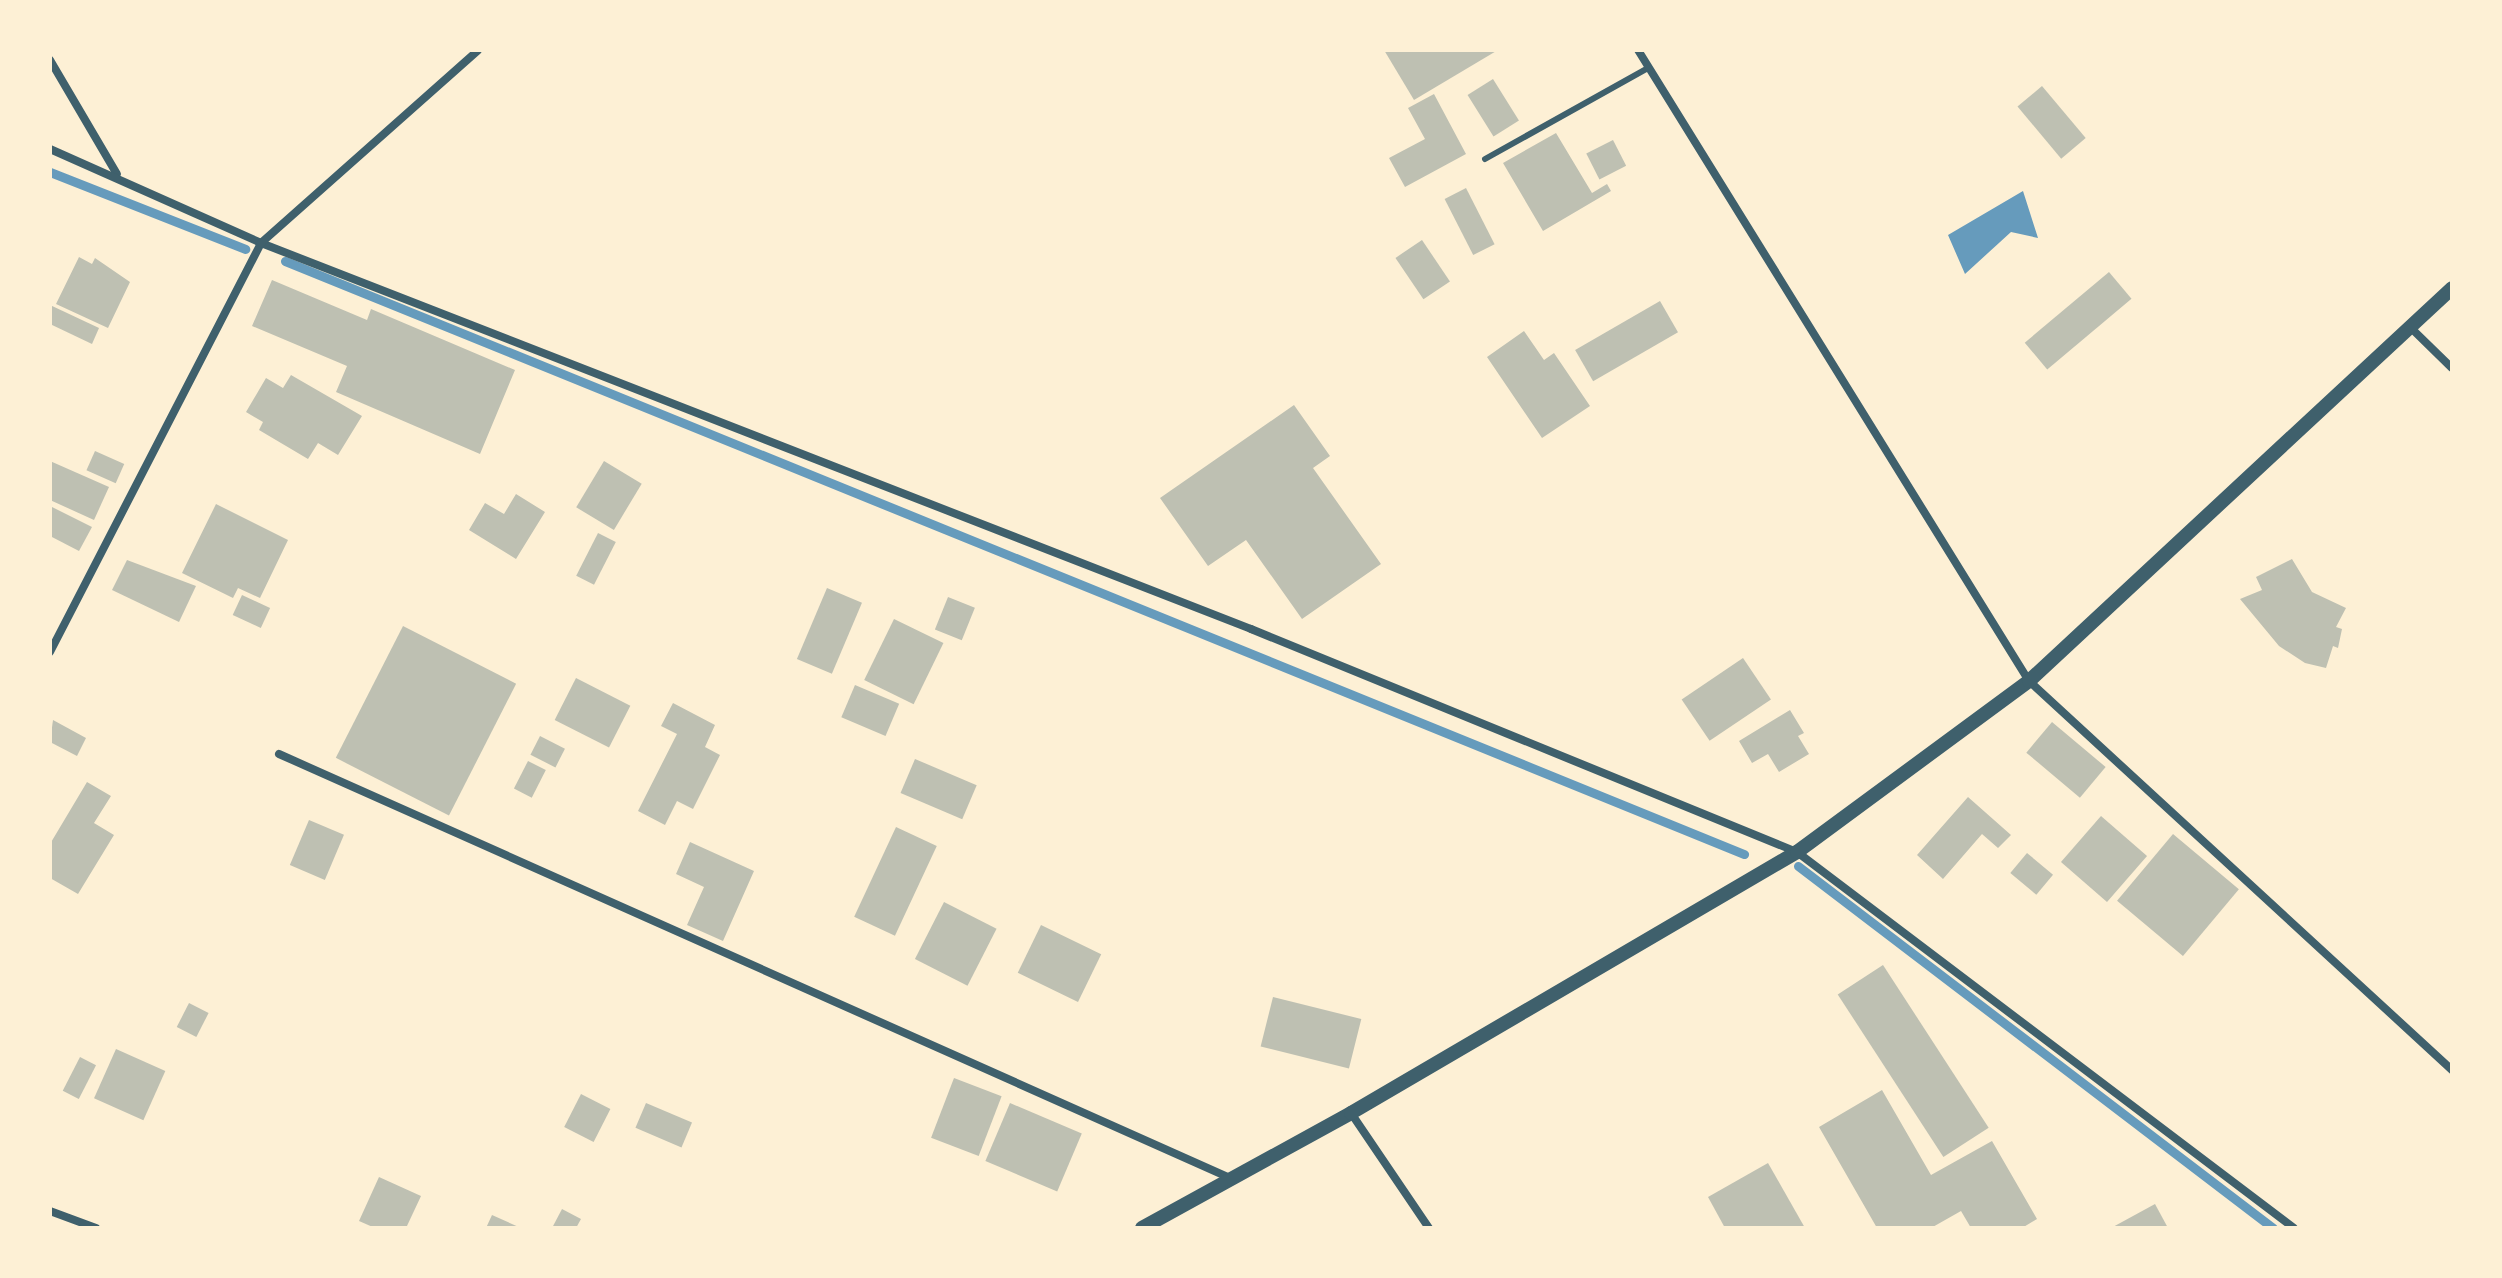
<!DOCTYPE html>
<style>
body{margin:0}
#map{position:relative;width:2502px;height:1278px;overflow:hidden;background:#fdf0d5;font-family:"Exo 2",sans-serif}
div>[style]{position:absolute}
[style*='--x']{left:calc(var(--x)*1px);top:calc(var(--y)*1px);width:calc(var(--w)*1px);rotate:calc(var(--a)*1deg)}
.water>*{inset:0;background:#669bbc}
.stream>*{height:9px;margin:-4.5px;padding:0 4.5px;transform-origin:4.5px;border-radius:4.5px;background:#669bbc}
.building>*{inset:0;background:#bec0b2;transform-origin:0 0}
.service>*{height:6px;margin:-3px;padding:0 3px;transform-origin:3px;border-radius:3px;background:#3f606c}
.minor>*{height:8px;margin:-4px;padding:0 4px;transform-origin:4px;border-radius:4px;background:#3f606c}
.tertiary>*{height:14px;margin:-7px;padding:0 7px;transform-origin:7px;border-radius:7px;background:#3f606c}
span{translate:-50% -50%;white-space:nowrap;text-align:center;line-height:1.15;-webkit-text-stroke:8px #fdf0d5;paint-order:stroke}
.frame{position:absolute;inset:0;border:52px solid #fdf0d5;pointer-events:none}
</style>
<div id="map">
<div class="water">
<div style="clip-path:polygon(2023px 191px,2038px 238px,2011px 232px,1965px 274px,1948px 235px)"></div>
</div>
<div class="stream">
<div style="--x:50;--y:172;--w:210;--a:21.5"></div>
<div style="--x:285;--y:261;--w:1575;--a:22.12"></div>
<div style="--x:1798;--y:866;--w:597;--a:37.31"></div>
</div>
<div class="building">
<div style="clip-path:polygon(1384px 50px,1498px 50px,1414px 100px)"></div>
<div style="left:1493px;top:79px;width:49px;height:30px;rotate:58deg"></div>
<div style="left:2042px;top:86px;width:68px;height:32px;rotate:50deg"></div>
<div style="clip-path:polygon(1434px 94px,1466px 154px,1405px 187px,1389px 158px,1425px 139px,1408px 108px)"></div>
<div style="clip-path:polygon(1556px 133px,1592px 193px,1607px 184px,1611px 191px,1543px 231px,1503px 163px)"></div>
<div style="left:1613px;top:140px;width:29px;height:30px;rotate:63deg"></div>
<div style="left:1466px;top:188px;width:63px;height:24px;rotate:63deg"></div>
<div style="left:1422px;top:240px;width:50px;height:32px;rotate:56deg"></div>
<div style="clip-path:polygon(79px 257px,92px 264px,95px 258px,130px 282px,108px 328px,56px 304px)"></div>
<div style="left:2109px;top:272px;width:35px;height:110px;rotate:50deg"></div>
<div style="clip-path:polygon(272px 280px,367px 320px,371px 309px,515px 370px,480px 454px,336px 392px,347px 366px,252px 326px)"></div>
<div style="left:1660px;top:301px;width:36px;height:98px;rotate:60deg"></div>
<div style="clip-path:polygon(50px 305px,99px 328px,92px 344px,50px 324px)"></div>
<div style="clip-path:polygon(1524px 331px,1544px 360px,1554px 353px,1590px 406px,1542px 438px,1487px 357px)"></div>
<div style="clip-path:polygon(291px 375px,362px 416px,338px 455px,318px 443px,308px 459px,259px 430px,263px 422px,246px 412px,266px 378px,283px 388px)"></div>
<div style="clip-path:polygon(1294px 405px,1330px 456px,1313px 468px,1381px 564px,1302px 619px,1246px 540px,1208px 566px,1160px 498px)"></div>
<div style="left:95px;top:451px;width:32px;height:21px;rotate:24deg"></div>
<div style="clip-path:polygon(50px 461px,109px 487px,94px 520px,50px 500px)"></div>
<div style="left:604px;top:461px;width:44px;height:54px;rotate:31deg"></div>
<div style="clip-path:polygon(516px 494px,545px 512px,516px 559px,469px 530px,485px 503px,504px 514px)"></div>
<div style="clip-path:polygon(216px 504px,288px 540px,260px 598px,238px 588px,233px 598px,182px 573px)"></div>
<div style="clip-path:polygon(50px 506px,92px 527px,79px 551px,50px 536px)"></div>
<div style="left:598px;top:533px;width:20px;height:48px;rotate:27deg"></div>
<div style="clip-path:polygon(2292px 559px,2312px 592px,2346px 608px,2336px 627px,2342px 629px,2338px 648px,2333px 646px,2326px 668px,2305px 663px,2279px 646px,2240px 599px,2262px 590px,2256px 577px)"></div>
<div style="clip-path:polygon(127px 560px,196px 586px,179px 622px,112px 590px)"></div>
<div style="left:827px;top:588px;width:38px;height:77px;rotate:23deg"></div>
<div style="left:242px;top:595px;width:31px;height:22px;rotate:25deg"></div>
<div style="left:948px;top:597px;width:29px;height:35px;rotate:22deg"></div>
<div style="left:894px;top:619px;width:55px;height:68px;rotate:26deg"></div>
<div style="left:403px;top:626px;width:127px;height:148px;rotate:27deg"></div>
<div style="left:1743px;top:658px;width:50px;height:74px;rotate:56deg"></div>
<div style="left:576px;top:678px;width:61px;height:47px;rotate:27deg"></div>
<div style="left:855px;top:685px;width:48px;height:35px;rotate:23deg"></div>
<div style="clip-path:polygon(673px 703px,715px 725px,705px 747px,720px 755px,693px 809px,677px 801px,665px 825px,638px 811px,677px 734px,661px 726px)"></div>
<div style="clip-path:polygon(1790px 710px,1804px 733px,1798px 736px,1809px 754px,1779px 772px,1768px 754px,1752px 763px,1739px 741px)"></div>
<div style="clip-path:polygon(53px 720px,86px 738px,77px 756px,50px 742px)"></div>
<div style="left:2052px;top:722px;width:70px;height:40px;rotate:40deg"></div>
<div style="left:540px;top:736px;width:28px;height:21px;rotate:27deg"></div>
<div style="left:915px;top:759px;width:67px;height:37px;rotate:23deg"></div>
<div style="left:528px;top:761px;width:20px;height:31px;rotate:27deg"></div>
<div style="clip-path:polygon(87px 782px,111px 796px,94px 823px,114px 835px,78px 894px,50px 878px,50px 844px)"></div>
<div style="clip-path:polygon(1968px 797px,2011px 835px,1998px 848px,1982px 834px,1943px 879px,1917px 855px)"></div>
<div style="left:2101px;top:816px;width:61px;height:61px;rotate:41deg"></div>
<div style="left:309px;top:820px;width:38px;height:49px;rotate:23deg"></div>
<div style="left:896px;top:827px;width:45px;height:99px;rotate:25deg"></div>
<div style="left:2173px;top:834px;width:86px;height:87px;rotate:40deg"></div>
<div style="clip-path:polygon(690px 842px,754px 871px,723px 941px,687px 925px,704px 887px,676px 874px)"></div>
<div style="left:2027px;top:853px;width:34px;height:26px;rotate:40deg"></div>
<div style="left:944px;top:902px;width:59px;height:64px;rotate:27deg"></div>
<div style="left:1041px;top:925px;width:67px;height:53px;rotate:26deg"></div>
<div style="left:1883px;top:965px;width:194px;height:54px;rotate:57deg"></div>
<div style="left:1273px;top:997px;width:91px;height:51px;rotate:14deg"></div>
<div style="left:189px;top:1003px;width:22px;height:27px;rotate:27deg"></div>
<div style="left:116px;top:1049px;width:54px;height:54px;rotate:24deg"></div>
<div style="left:80px;top:1057px;width:18px;height:38px;rotate:27deg"></div>
<div style="left:954px;top:1078px;width:51px;height:64px;rotate:21deg"></div>
<div style="clip-path:polygon(1882px 1090px,1931px 1175px,1992px 1141px,2037px 1219px,2022px 1228px,1971px 1228px,1961px 1211px,1931px 1228px,1877px 1228px,1819px 1127px)"></div>
<div style="left:581px;top:1094px;width:33px;height:37px;rotate:27deg"></div>
<div style="left:646px;top:1103px;width:50px;height:27px;rotate:23deg"></div>
<div style="left:1010px;top:1103px;width:78px;height:63px;rotate:23deg"></div>
<div style="clip-path:polygon(1768px 1163px,1805px 1228px,1725px 1228px,1708px 1197px)"></div>
<div style="clip-path:polygon(379px 1177px,421px 1196px,406px 1228px,375px 1228px,359px 1221px)"></div>
<div style="clip-path:polygon(2155px 1204px,2168px 1228px,2111px 1228px)"></div>
<div style="clip-path:polygon(562px 1209px,581px 1219px,576px 1228px,552px 1228px)"></div>
<div style="clip-path:polygon(492px 1215px,521px 1228px,486px 1228px)"></div>
</div>
<div class="service">
<div style="--x:1485;--y:159;--w:187;--a:-29.2"></div>
</div>
<div class="minor">
<div style="--x:1638;--y:50;--w:742;--a:58.22"></div>
<div style="--x:2029;--y:681;--w:575;--a:42.6"></div>
<div style="--x:50;--y:60;--w:132;--a:59.6"></div>
<div style="--x:50;--y:149;--w:231;--a:24"></div>
<div style="--x:261;--y:243;--w:1063;--a:21.3"></div>
<div style="--x:1251;--y:629;--w:590;--a:22.22"></div>
<div style="--x:1797;--y:852;--w:623;--a:37.11"></div>
<div style="--x:2411;--y:328;--w:57;--a:44.3"></div>
<div style="--x:50;--y:652;--w:460;--a:-62.7"></div>
<div style="--x:261;--y:243;--w:290;--a:-41.6"></div>
<div style="--x:279;--y:754;--w:1041;--a:24.03"></div>
<div style="--x:1351;--y:1113;--w:139;--a:55.9"></div>
<div style="--x:50;--y:1211;--w:49;--a:20.3"></div>
</div>
<div class="tertiary">
<div style="--x:1142;--y:1228;--w:239;--a:-28.8"></div>
<div style="--x:1351;--y:1113;--w:517;--a:-30.34"></div>
<div style="--x:1797;--y:852;--w:288;--a:-36.4"></div>
<div style="--x:2029;--y:681;--w:577;--a:-42.89"></div>
</div>
<div class="frame"></div>
</div>
